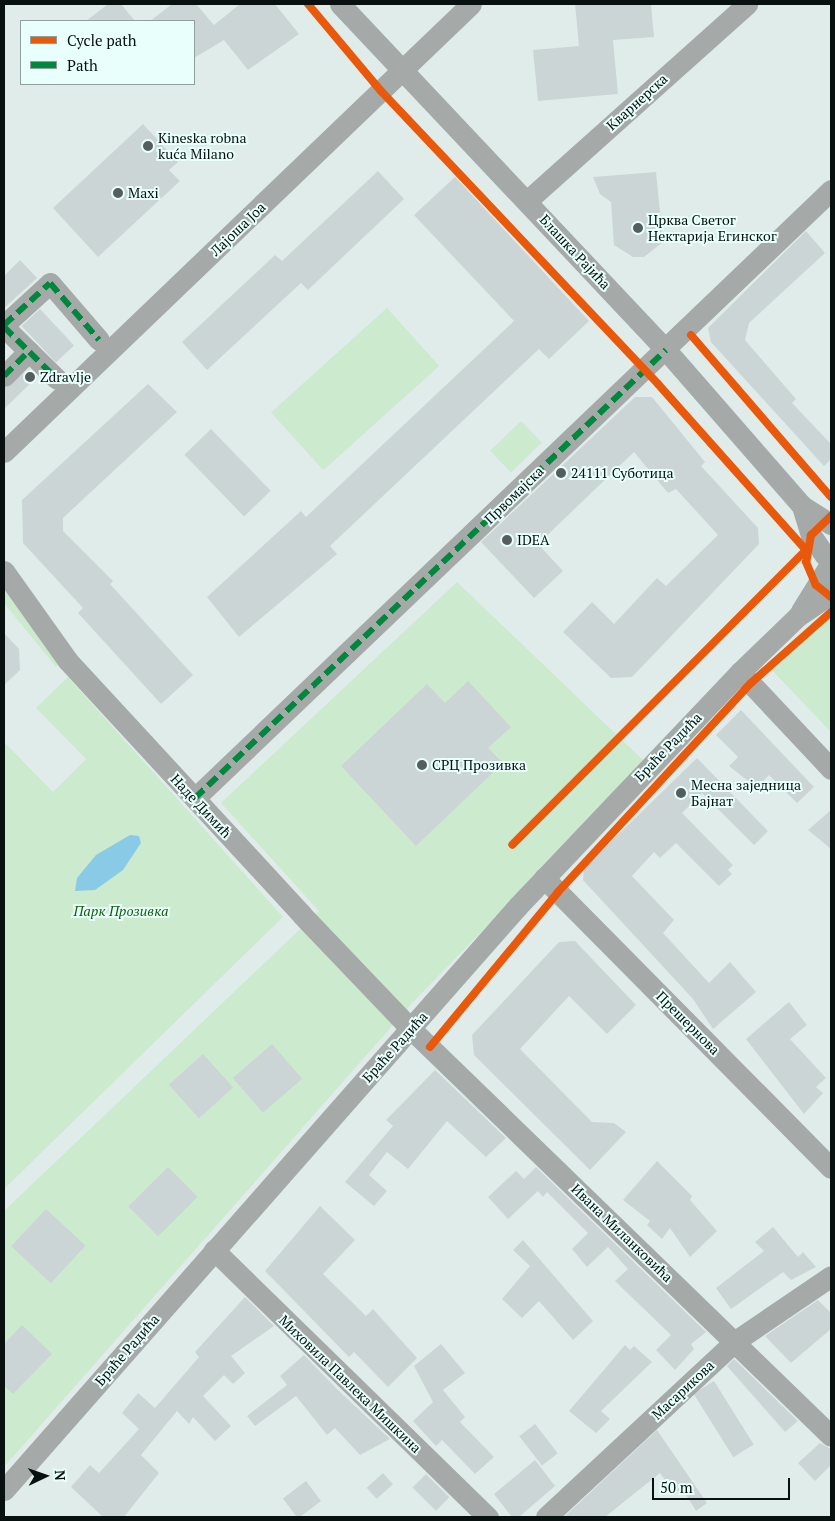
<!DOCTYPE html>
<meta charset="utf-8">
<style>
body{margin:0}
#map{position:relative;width:835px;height:1521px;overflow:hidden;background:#e0ecea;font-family:"PT Serif",serif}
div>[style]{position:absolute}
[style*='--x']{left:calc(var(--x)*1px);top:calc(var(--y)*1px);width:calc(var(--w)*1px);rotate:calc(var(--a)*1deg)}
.green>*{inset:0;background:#cceacd;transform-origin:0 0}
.water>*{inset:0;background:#89cbe6}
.building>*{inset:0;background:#ccd5d5;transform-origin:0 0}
.minor>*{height:21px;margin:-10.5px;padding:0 10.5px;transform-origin:10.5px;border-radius:10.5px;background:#a5a9a8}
.quiet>*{height:6px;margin-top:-3px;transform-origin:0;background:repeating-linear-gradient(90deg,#00873e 0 12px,transparent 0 18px)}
.cycleway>*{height:8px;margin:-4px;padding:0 4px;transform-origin:4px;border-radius:4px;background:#e8590c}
.dots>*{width:14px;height:14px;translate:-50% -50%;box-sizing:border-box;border:2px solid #e8fffb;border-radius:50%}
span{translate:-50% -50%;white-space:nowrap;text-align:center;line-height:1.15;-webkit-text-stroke:4px #e8fffb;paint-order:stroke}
.street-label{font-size:14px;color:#091110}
.poi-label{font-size:14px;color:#091110}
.left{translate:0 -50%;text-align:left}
.park-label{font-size:14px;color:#125e0a;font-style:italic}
.frame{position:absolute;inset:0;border:5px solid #091110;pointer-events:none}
.legend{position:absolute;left:20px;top:20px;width:175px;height:65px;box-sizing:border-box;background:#e8fffb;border:1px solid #8fa09d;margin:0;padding:6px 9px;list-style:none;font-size:15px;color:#091110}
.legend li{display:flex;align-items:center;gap:10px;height:25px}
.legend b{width:25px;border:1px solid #8fa09d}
.north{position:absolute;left:20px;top:1451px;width:50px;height:50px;-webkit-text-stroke:4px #e8fffb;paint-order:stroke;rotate:87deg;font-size:14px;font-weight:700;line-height:20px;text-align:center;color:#091110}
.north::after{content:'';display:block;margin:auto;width:18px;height:22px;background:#091110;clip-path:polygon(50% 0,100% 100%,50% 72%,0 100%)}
.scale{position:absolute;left:652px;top:1478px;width:138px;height:22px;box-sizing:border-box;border:2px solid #091110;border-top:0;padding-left:6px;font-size:15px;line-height:18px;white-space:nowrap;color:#091110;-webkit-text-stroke:4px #e8fffb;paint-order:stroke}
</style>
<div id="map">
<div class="green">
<div style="left:387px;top:308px;width:78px;height:156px;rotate:48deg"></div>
<div style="left:521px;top:421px;width:30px;height:43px;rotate:46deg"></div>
<div style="clip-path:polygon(457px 582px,646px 763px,415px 1000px,4px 1467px,4px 1211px,319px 911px,221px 803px)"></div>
<div style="clip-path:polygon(4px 583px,62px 662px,56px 667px,4px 603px)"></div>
<div style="clip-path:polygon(831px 615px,831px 732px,770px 668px)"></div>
<div style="clip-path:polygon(68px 677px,283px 917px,4px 1189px,4px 742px,53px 792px,86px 759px,36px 708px)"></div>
</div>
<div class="water">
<div style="clip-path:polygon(130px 835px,139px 836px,141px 843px,123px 870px,95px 890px,75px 891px,77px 878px,96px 855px)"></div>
</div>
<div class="building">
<div style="clip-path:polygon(108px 4px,121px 4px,135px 21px,86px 21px)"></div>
<div style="clip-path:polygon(172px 4px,196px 4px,214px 25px,240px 4px,275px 4px,299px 34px,248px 70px,224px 40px,194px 58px,194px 21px,150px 21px)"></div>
<div style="clip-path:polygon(575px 4px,651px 4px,654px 37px,613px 40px,618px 94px,538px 101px,533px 50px,579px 46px)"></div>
<div style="clip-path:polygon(143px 124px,178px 162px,169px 170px,180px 181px,98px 257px,53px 208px)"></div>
<div style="clip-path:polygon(378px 171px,404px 199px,308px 290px,301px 283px,207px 370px,182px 342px,275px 255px,282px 261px)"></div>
<div style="clip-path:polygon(656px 172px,663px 242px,644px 257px,633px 257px,614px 245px,611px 202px,600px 194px,593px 177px)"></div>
<div style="clip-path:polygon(455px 177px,589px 321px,549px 359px,539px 349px,330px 546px,337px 554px,239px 637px,207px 597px,301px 511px,306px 517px,514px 321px,414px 215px)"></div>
<div style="clip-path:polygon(806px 231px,825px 253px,749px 323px,745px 340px,796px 399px,792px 403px,831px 444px,831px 459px,824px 466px,711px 342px,708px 328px)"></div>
<div style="clip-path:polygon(20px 260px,37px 278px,4px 308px,4px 276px)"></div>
<div style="left:40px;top:309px;width:50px;height:25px;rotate:47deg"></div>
<div style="clip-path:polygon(29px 369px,37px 377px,4px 409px,4px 388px)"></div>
<div style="clip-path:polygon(148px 384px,177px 412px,63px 518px,63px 531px,113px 581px,110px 584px,193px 675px,161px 704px,78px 613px,83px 608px,23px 543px,22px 500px)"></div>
<div style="clip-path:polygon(635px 397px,652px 397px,705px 462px,701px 466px,758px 528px,759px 544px,632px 677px,611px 678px,563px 632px,592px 602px,614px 624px,657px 578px,666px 586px,718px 535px,676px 489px,668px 493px,634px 452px,538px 544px,563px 571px,534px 598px,481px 542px)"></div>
<div style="left:211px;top:429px;width:86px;height:37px;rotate:46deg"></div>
<div style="clip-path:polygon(4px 633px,19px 649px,20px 670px,4px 685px)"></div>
<div style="clip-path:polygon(468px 681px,511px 727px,488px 748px,503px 763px,416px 846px,341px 766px,427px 684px,445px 703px)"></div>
<div style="clip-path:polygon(741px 710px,814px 787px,797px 803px,769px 775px,757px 788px,729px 766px,738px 757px,716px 735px)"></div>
<div style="clip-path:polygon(697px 758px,768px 831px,754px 845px,702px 793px,682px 813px,733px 865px,728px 870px,732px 874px,719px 886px,676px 843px,660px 858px,654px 852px,632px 876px,674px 920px,663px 933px,709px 983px,730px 962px,756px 992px,713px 1029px,693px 999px,583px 880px,584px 868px)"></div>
<div style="clip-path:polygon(831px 810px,831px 849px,808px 830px)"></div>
<div style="clip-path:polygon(575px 941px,636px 1005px,607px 1034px,569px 996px,520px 1049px,592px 1122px,614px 1123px,626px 1132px,590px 1170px,474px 1055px,472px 1035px,559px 942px)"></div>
<div style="clip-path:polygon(789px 1002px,807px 1025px,790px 1039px,826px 1078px,816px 1087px,823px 1093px,804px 1114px,746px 1039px)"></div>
<div style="left:272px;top:1044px;width:46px;height:52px;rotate:49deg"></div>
<div style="left:203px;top:1054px;width:45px;height:46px;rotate:48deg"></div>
<div style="clip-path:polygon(435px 1070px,506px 1138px,486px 1157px,447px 1121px,408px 1169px,387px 1152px,369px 1175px,387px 1191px,374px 1206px,345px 1182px,393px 1126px,386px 1120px)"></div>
<div style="clip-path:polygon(657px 1161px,692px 1196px,690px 1200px,717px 1231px,690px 1257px,670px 1228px,662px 1239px,647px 1225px,650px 1221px,623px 1200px)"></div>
<div style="left:168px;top:1167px;width:42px;height:56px;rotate:45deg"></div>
<div style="clip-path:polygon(536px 1167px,706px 1332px,691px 1344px,694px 1349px,675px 1370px,656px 1350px,671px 1335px,615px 1281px,628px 1269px,608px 1247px,587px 1267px,572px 1249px,588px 1233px,547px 1192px,543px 1197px,538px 1191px,508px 1219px,488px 1197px,516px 1171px,524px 1179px)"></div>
<div style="clip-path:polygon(320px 1206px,355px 1240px,323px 1274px,366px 1316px,373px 1309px,417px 1358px,388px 1387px,354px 1352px,349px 1357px,265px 1271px)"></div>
<div style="left:46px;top:1209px;width:54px;height:51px;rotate:43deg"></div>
<div style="clip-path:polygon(773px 1227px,798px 1257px,803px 1252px,816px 1267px,791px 1280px,783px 1272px,731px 1309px,716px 1288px,764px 1251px,755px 1242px)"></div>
<div style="clip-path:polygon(523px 1240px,593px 1321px,573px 1340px,539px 1301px,522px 1318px,502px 1299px,530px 1266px,513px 1250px)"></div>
<div style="clip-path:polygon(245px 1297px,274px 1326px,231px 1356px,245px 1373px,233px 1384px,224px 1375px,203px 1396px,231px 1426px,215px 1441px,193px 1417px,189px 1424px,177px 1411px,141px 1455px,159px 1473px,124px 1517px,103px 1517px,71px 1487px,90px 1465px,99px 1473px,139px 1429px,122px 1413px,138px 1393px,155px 1408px,199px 1357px,195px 1352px)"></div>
<div style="clip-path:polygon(818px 1300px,831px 1313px,831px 1329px,791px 1363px,765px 1336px)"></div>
<div style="clip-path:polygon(22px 1325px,52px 1354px,13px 1394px,4px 1386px,4px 1344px)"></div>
<div style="clip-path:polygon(441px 1344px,465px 1373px,443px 1390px,465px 1417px,460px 1422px,494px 1457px,475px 1474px,442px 1440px,436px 1446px,413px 1421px,433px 1402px,414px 1366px)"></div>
<div style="clip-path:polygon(625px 1345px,630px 1350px,634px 1346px,652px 1362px,601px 1411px,610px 1419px,596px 1433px,569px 1411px)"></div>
<div style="clip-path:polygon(304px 1355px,338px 1390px,390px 1439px,360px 1455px,335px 1428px,327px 1435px,296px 1396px,255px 1426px,247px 1416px,287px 1385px,280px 1376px)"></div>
<div style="clip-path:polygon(734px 1359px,798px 1421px,785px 1432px,727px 1366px)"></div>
<div style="left:714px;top:1381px;width:75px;height:24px;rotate:58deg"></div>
<div style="left:535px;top:1424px;width:37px;height:20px;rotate:52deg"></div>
<div style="clip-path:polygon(657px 1430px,707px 1503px,696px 1511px,682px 1488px,675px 1494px,660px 1473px,605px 1517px,564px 1517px)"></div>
<div style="clip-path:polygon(820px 1443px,831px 1449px,831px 1465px,815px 1481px,798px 1463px)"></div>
<div style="clip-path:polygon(535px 1460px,555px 1486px,519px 1517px,512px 1517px,494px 1494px)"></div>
<div style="left:383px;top:1473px;width:15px;height:22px;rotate:48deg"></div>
<div style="left:426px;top:1474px;width:33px;height:19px;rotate:45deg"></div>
<div style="left:306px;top:1481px;width:25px;height:29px;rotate:53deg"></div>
</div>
<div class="minor">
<div style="--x:340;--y:4;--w:475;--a:46.7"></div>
<div style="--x:666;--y:350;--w:207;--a:48.9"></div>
<div style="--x:802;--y:506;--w:34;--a:32"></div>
<div style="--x:528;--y:200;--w:294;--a:-41.8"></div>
<div style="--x:4;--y:325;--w:62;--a:-42.4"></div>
<div style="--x:50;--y:283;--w:75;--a:49.3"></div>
<div style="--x:4;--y:327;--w:74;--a:44.5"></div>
<div style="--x:4;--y:376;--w:35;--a:-45"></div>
<div style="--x:4;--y:452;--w:647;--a:-43.81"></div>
<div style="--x:802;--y:506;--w:30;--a:73"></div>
<div style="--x:811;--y:535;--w:25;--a:56"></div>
<div style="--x:4;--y:571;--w:110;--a:54.6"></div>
<div style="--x:68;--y:661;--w:345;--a:47.3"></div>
<div style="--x:302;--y:915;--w:159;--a:46.3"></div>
<div style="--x:412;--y:1030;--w:583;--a:44.1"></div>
<div style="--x:801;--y:611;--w:49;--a:-58.2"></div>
<div style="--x:740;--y:672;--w:133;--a:46.8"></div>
<div style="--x:195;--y:798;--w:880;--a:-43.71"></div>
<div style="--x:544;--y:878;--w:408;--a:45.3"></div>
<div style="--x:214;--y:1250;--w:383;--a:44.3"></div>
<div style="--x:4;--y:1490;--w:778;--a:-48.65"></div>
<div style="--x:518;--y:906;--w:323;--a:-46.5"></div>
<div style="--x:740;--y:672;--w:81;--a:-44"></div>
<div style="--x:798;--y:616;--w:40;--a:-34"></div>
<div style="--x:546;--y:1517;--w:257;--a:-42.9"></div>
<div style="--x:734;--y:1342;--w:117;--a:-34.2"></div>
</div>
<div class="quiet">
<div style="--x:4;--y:325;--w:62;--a:-42.4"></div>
<div style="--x:50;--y:283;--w:75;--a:49.3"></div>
<div style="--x:4;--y:327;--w:74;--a:44.5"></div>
<div style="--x:4;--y:376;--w:35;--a:-45"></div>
<div style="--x:195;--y:798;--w:650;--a:-43.57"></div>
</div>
<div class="cycleway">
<div style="--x:308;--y:4;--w:114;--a:50"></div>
<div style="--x:381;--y:91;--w:403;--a:46.6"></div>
<div style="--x:658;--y:384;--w:222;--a:48.3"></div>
<div style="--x:806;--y:550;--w:416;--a:134.9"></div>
<div style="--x:691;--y:335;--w:214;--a:49.2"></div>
<div style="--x:831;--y:516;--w:28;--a:136"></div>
<div style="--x:811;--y:535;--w:27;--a:100"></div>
<div style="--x:806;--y:562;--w:25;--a:67"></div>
<div style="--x:816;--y:585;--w:19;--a:39"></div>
<div style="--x:430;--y:1047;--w:201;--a:-50.4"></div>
<div style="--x:558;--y:892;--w:284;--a:-47.3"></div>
<div style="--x:751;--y:683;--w:107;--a:-41.6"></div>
</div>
<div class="dots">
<div style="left:148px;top:146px;background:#545e5c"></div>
<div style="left:118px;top:193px;background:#545e5c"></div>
<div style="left:638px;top:228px;background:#545e5c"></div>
<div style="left:30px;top:377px;background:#545e5c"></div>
<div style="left:561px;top:473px;background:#545e5c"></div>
<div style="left:507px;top:540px;background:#545e5c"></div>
<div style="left:422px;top:765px;background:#545e5c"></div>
<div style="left:681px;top:793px;background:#545e5c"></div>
</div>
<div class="street-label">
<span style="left:637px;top:102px;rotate:-42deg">Кварнерска</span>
<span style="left:238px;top:229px;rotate:-44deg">Лајоша Јоа</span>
<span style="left:575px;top:252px;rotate:47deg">Блашка Рајића</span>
<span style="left:514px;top:495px;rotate:-44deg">Првомајска</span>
<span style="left:668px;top:747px;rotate:-46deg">Браће Радића</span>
<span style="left:201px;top:806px;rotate:47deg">Наде Димић</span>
<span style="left:688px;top:1023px;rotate:45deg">Прешернова</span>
<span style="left:395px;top:1047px;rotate:-48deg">Браће Радића</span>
<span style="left:622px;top:1233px;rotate:44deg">Ивана Миланковића</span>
<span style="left:127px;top:1350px;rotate:-49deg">Браће Радића</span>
<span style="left:350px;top:1384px;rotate:44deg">Миховила Павлека Мишкина</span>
<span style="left:683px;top:1390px;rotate:-43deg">Масарикова</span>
</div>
<div class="poi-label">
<span class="left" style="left:158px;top:146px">Kineska robna<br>kuća Milano</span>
<span class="left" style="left:128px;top:193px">Maxi</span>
<span class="left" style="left:648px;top:228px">Црква Светог<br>Нектарија Егинског</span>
<span class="left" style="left:40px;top:377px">Zdravlje</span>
<span class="left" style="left:571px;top:473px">24111 Суботица</span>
<span class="left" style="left:517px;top:540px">IDEA</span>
<span class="left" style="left:432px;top:765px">СРЦ Прозивка</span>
<span class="left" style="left:691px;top:793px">Месна заједница<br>Бајнат</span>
</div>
<div class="park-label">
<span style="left:121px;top:911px">Парк Прозивка</span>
</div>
<div class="frame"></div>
<ul class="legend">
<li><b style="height:6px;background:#e8590c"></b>Cycle path</li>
<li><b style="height:6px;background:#00873e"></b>Path</li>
</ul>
<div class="north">N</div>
<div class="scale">50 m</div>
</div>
